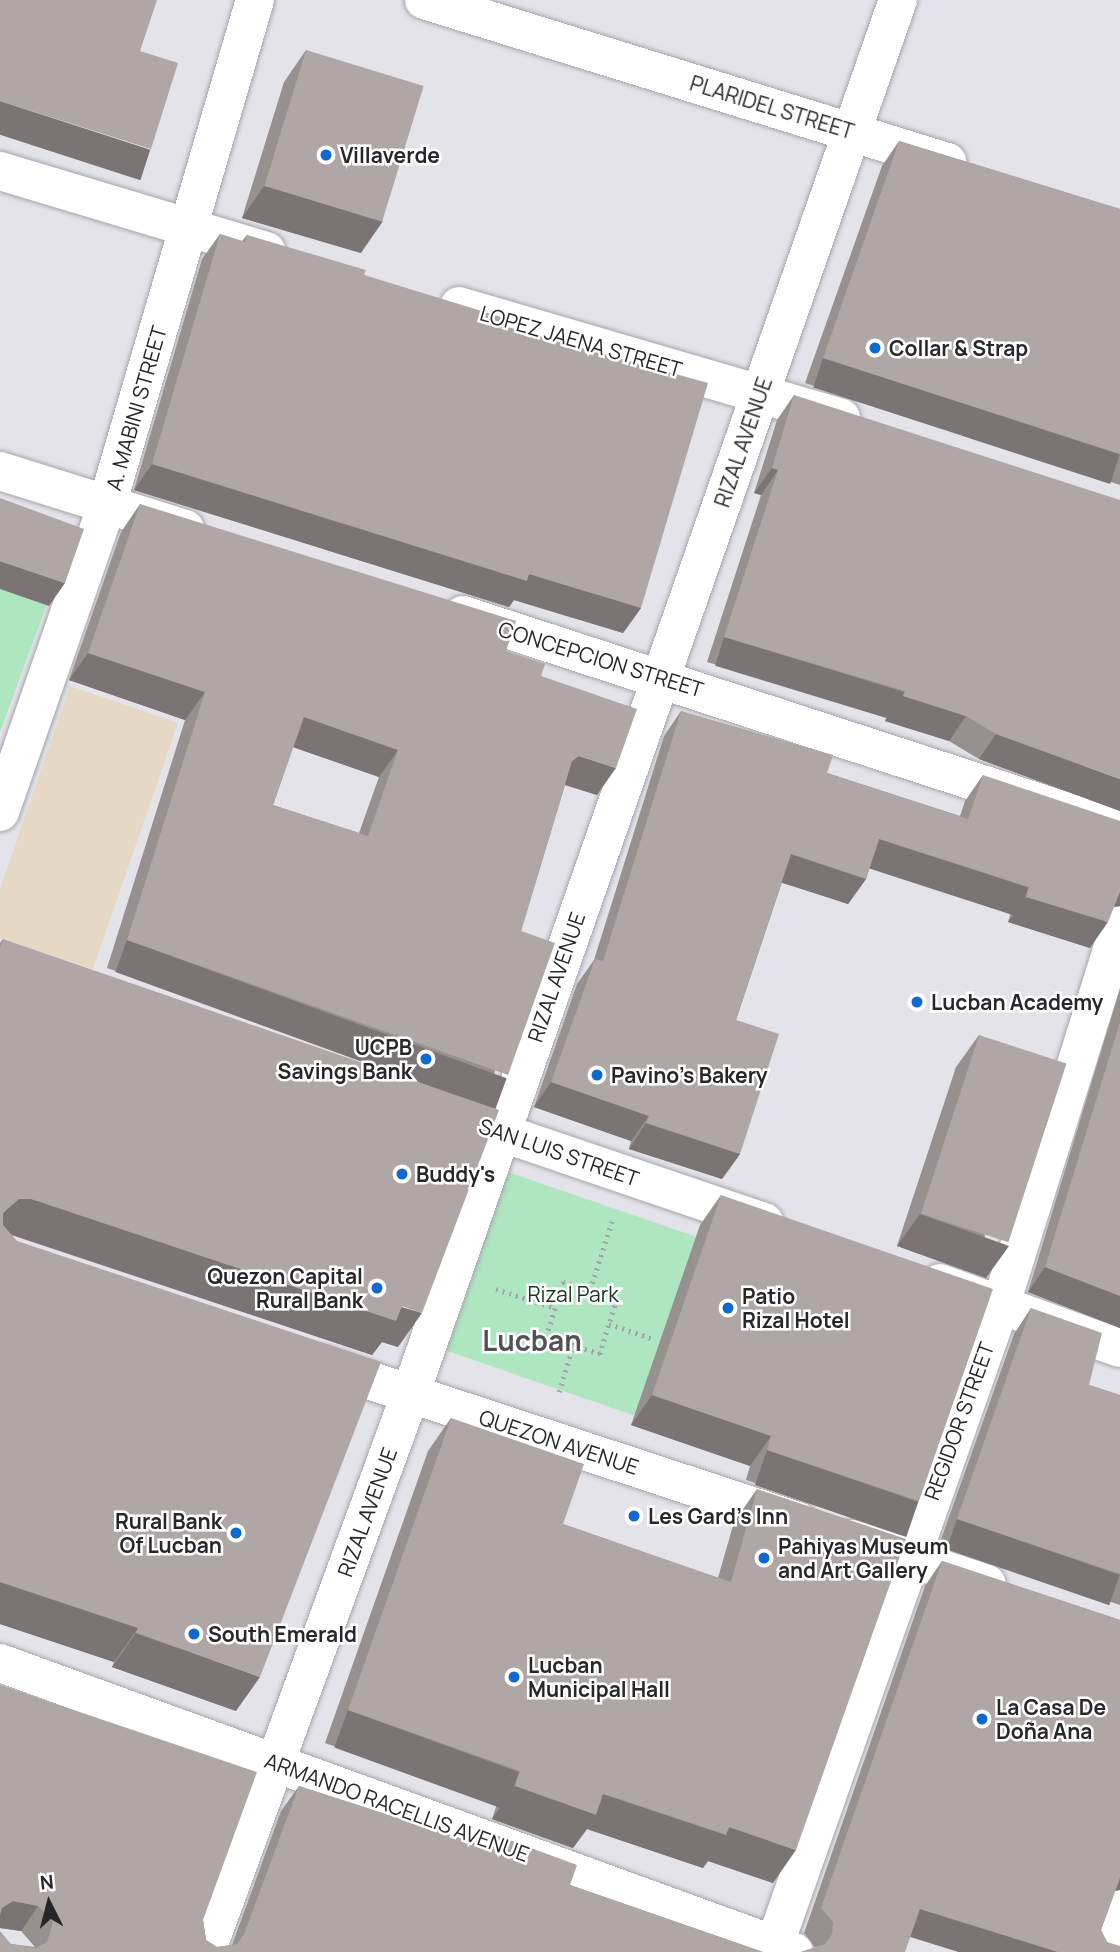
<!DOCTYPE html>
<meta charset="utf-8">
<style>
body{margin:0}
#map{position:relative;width:1120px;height:1952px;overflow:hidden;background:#e4e3ea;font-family:Manrope,sans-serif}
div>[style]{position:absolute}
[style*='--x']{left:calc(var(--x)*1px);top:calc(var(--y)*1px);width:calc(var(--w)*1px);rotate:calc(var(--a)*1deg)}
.commercial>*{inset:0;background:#e5d9c5}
.green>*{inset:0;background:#ade6c0;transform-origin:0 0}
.path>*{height:4.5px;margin-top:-2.25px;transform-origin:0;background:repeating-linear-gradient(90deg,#a4a3a9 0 2px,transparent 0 7px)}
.roads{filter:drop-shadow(0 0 2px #a5a4aa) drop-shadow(0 0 2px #a5a4aa)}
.minor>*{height:38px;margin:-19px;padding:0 19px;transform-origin:19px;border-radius:19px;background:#fff}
.major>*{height:38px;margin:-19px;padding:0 19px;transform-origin:19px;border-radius:19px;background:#fff}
.wall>*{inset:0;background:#96908e}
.shaded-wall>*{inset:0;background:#7a7574;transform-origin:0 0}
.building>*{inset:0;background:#aea7a5;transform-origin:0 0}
.dots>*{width:19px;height:19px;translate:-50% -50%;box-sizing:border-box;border:4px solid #fff;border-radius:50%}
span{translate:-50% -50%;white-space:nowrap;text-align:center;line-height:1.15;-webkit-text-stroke:5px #fff;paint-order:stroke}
.street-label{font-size:21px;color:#272629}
.poi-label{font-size:21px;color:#272629;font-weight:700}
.left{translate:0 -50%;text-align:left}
.right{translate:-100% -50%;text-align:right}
.park-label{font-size:21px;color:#153422}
.district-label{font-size:28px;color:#525156;font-weight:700}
.north{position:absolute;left:14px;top:1868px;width:70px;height:70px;-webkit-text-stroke:5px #fff;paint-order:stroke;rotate:354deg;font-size:19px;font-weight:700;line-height:28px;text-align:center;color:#272629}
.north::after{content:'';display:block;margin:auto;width:24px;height:32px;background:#272629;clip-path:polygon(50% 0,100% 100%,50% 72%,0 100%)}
</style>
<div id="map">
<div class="commercial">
<div style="clip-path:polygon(70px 686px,178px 723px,93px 969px,0 938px,0 889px)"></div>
</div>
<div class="green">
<div style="clip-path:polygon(0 524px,67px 549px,0 732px)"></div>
<div style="left:508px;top:1172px;width:199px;height:189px;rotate:19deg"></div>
</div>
<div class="path">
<div style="--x:563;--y:1282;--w:57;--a:17.5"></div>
<div style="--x:617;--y:1299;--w:58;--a:107.2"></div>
<div style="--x:600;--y:1354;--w:57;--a:-162.5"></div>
<div style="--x:546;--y:1337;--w:58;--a:-72.8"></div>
<div style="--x:496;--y:1289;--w:62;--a:17.9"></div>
<div style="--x:590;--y:1290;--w:72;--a:-72.3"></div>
<div style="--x:609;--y:1324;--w:44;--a:18.4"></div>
<div style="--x:559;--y:1392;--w:48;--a:-73.1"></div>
</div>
<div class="roads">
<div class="minor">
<div style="--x:424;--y:0;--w:548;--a:17.21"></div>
<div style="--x:0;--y:171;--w:278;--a:16.7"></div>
<div style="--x:459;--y:306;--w:398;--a:16.3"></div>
<div style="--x:0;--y:471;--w:194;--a:17.4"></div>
<div style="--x:463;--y:615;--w:691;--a:18.04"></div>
<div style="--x:0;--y:812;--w:325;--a:-70.8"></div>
<div style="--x:107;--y:505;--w:526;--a:-73.67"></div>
<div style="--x:470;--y:1122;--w:311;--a:18.8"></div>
<div style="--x:940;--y:1283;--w:191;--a:19.9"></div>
<div style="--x:0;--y:1663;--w:845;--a:20"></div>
<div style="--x:206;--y:1952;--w:593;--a:-69.88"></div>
<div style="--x:772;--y:1952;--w:687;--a:-70.54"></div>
<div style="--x:1001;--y:1304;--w:397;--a:-72.6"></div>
<div style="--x:1105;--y:1952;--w:46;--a:-70.8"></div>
</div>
<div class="major">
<div style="--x:323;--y:1365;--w:500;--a:18.2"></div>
<div style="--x:410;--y:1395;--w:1478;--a:-70.72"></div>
<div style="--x:852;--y:1539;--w:142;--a:18.4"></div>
</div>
</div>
<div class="wall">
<div style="clip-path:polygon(306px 50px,361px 253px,242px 218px,284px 82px)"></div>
<div style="clip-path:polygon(899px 141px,1120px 209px,1120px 485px,805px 383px,882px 166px)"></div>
<div style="clip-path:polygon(220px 234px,242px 241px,247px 235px,364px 275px,508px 327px,641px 608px,623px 633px,514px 600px,509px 607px,134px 490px,202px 259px)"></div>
<div style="clip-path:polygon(794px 395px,1120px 811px,979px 759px,949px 741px,885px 721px,887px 716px,707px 662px,761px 495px,754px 493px,777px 420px)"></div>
<div style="clip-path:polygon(evenodd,140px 504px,506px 651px,541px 676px,597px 795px,565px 785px,521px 931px,489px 1102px,107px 968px,185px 720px,69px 680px,121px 532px,140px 504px,293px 747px,379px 777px,359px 833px,273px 805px,293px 747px)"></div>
<div style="clip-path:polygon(681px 711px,827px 773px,960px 816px,965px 801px,983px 775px,1120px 906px,1114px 907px,1090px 948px,1008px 922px,1011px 912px,870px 867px,866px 879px,848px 904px,782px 882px,736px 1020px,740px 1154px,722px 1179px,629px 1149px,631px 1141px,534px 1107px,577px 984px,594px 960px,664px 736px)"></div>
<div style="clip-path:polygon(3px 939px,398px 1347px,382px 1342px,372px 1355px,11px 1235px,236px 1711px,112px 1667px,114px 1662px,0 1624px,0 943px)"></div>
<div style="clip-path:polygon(1120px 989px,1120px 1328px,1028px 1292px)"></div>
<div style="clip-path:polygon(979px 1035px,986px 1278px,897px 1246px,956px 1067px)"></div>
<div style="clip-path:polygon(721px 1195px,919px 1501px,898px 1531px,746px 1480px,750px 1466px,631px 1425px,700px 1225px)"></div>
<div style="clip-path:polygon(1031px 1308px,1089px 1385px,1120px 1395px,1120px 1605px,939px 1545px,1014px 1334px)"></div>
<div style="clip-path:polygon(451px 1418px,563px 1524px,718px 1578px,734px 1522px,757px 1489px,773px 1883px,708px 1861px,703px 1868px,587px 1829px,573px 1848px,492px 1819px,497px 1804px,325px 1743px,428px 1451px)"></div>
<div style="clip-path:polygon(942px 1561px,1120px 1620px,1120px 1890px,1115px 1891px,1101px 1930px,1107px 1942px,1120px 1952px,959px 1952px,910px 1937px,815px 1947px,804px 1933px,925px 1586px)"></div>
<div style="clip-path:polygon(0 1685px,203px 1920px,206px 1940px,217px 1947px,232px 1945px,281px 1811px,299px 1786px,487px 1847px,496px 1835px,570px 1885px,763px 1952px,0 1952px,11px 1944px,35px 1947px,21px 1931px,0 1928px)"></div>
</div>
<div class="shaded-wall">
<div style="left:0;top:101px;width:158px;height:32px;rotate:18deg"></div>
<div style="clip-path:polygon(264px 186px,383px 221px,361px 253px,242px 218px)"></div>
<div style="left:823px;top:358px;width:312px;height:31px;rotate:18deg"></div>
<div style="clip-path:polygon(152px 464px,529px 574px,641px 608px,623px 633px,514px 600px,509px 607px,134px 490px)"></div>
<div style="clip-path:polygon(772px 468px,778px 470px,761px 495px,754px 493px)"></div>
<div style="clip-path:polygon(0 561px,65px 583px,49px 606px,0 589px)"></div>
<div style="left:724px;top:637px;width:189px;height:30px;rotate:17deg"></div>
<div style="clip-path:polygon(88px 653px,205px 692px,185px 720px,69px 680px)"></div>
<div style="clip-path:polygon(903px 696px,966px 716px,949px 741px,885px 721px)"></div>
<div style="clip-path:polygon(304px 717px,398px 750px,379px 777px,284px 744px)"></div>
<div style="clip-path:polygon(996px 734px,1120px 779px,1120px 811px,979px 759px)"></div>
<div style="clip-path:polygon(579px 756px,616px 768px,597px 795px,559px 783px,572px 761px)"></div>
<div style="left:879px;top:839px;width:157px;height:31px;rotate:18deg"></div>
<div style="clip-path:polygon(791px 854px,866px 879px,848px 904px,773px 880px)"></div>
<div style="clip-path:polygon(1120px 888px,1120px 906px,1106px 908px)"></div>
<div style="clip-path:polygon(1026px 897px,1108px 922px,1090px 948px,1008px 922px)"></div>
<div style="left:127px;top:940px;width:404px;height:34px;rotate:20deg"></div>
<div style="clip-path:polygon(551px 1082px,649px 1116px,631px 1141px,534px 1107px)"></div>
<div style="clip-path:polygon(646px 1123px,740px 1154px,722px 1179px,629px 1149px)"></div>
<div style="clip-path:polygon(19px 1199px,31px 1199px,422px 1313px,398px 1347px,382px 1342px,372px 1355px,7px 1233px,0 1233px,3px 1213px)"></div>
<div style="clip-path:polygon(920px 1214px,1009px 1246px,986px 1278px,897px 1246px)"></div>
<div style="clip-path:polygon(1045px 1267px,1120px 1296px,1120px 1328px,1028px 1292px)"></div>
<div style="clip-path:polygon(652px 1395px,771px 1436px,750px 1466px,631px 1425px)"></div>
<div style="left:767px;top:1450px;width:160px;height:37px;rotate:19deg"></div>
<div style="left:957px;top:1519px;width:172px;height:32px;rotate:19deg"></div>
<div style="clip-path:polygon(0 1582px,138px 1628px,114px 1662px,0 1624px)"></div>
<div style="clip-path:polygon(136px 1633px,260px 1677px,236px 1711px,112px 1667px)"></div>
<div style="left:348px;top:1710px;width:182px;height:40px;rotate:20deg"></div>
<div style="clip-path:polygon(515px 1786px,603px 1794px,729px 1827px,796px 1850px,773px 1883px,708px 1861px,703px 1868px,587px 1829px,573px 1848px,492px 1819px)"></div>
<div style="clip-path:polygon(1120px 1872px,1120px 1890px,1106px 1892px)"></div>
<div style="clip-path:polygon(13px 1901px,38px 1906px,21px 1931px,0 1928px,0 1910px,2px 1908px)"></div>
<div style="clip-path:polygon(920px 1909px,1058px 1952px,959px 1952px,902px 1934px)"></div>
</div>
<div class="building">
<div style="clip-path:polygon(0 0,157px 0,140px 51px,178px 63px,151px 149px,0 101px)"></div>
<div style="left:306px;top:50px;width:123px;height:142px;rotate:17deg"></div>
<div style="clip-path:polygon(899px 141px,1120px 209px,1120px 454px,823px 358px)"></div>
<div style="clip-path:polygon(220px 234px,245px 242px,247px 235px,366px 270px,364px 275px,511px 320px,508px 327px,708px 383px,641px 608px,529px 574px,527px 581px,152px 464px)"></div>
<div style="clip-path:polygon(794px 395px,1120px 500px,1120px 779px,996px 734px,966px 716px,903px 696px,905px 691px,724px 637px,778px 470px,772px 468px)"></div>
<div style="clip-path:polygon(0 498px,84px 529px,65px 583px,0 561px)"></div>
<div style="clip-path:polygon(evenodd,140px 504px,516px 621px,506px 651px,545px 664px,541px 676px,637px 709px,616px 768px,579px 756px,572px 761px,521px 931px,555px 943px,508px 1075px,127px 940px,205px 692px,88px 653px,140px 504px,304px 717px,398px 750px,368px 836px,273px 805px,304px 717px)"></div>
<div style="clip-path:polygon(681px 711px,833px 755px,827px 773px,968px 819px,983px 775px,1120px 821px,1120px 892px,1108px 922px,1026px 897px,1029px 887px,879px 839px,866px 879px,791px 854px,736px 1020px,779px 1034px,740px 1154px,646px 1123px,649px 1116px,551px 1082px,595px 959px,603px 961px)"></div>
<div style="clip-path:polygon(3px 939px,499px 1110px,422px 1313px,402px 1306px,396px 1321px,31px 1199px,19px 1199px,3px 1213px,3px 1225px,17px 1241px,381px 1362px,260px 1677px,136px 1633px,138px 1628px,0 1582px,0 948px)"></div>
<div style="clip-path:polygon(1120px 1022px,1120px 1296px,1045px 1267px)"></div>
<div style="left:979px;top:1035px;width:92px;height:188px;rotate:18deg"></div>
<div style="clip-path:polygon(721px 1195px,993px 1289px,919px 1501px,767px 1450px,771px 1436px,652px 1395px)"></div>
<div style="clip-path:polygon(1031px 1308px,1102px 1333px,1089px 1385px,1120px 1395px,1120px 1574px,957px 1519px)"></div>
<div style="clip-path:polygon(451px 1418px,584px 1464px,563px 1524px,731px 1582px,757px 1489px,906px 1539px,796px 1850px,729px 1827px,726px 1835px,603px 1794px,596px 1815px,515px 1786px,520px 1771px,348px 1710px)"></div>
<div style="clip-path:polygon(942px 1561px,1120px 1620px,1120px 1878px,1101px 1930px,1107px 1942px,1120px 1946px,1120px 1952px,1058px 1952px,920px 1909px,905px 1952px,800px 1952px,825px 1944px,832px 1934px,833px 1922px,821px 1908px)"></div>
<div style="clip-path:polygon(0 1685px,257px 1772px,203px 1920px,206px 1940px,217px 1947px,237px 1944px,244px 1934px,299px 1786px,491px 1848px,496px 1835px,577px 1865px,570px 1885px,763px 1952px,0 1952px,0 1931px,11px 1944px,36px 1948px,47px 1942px,53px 1922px,38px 1906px,13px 1901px,2px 1908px,0 1915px)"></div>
</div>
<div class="dots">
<div style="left:326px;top:155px;background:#0f69d2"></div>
<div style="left:875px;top:348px;background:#0f69d2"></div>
<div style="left:917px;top:1002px;background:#0f69d2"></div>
<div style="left:426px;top:1059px;background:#0f69d2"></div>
<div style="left:597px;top:1075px;background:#0f69d2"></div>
<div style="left:402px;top:1174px;background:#0f69d2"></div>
<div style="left:377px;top:1288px;background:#0f69d2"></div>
<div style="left:728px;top:1308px;background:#0f69d2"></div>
<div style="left:634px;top:1516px;background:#0f69d2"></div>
<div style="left:236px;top:1533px;background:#0f69d2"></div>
<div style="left:764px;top:1558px;background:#0f69d2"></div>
<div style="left:194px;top:1634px;background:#0f69d2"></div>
<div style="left:514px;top:1677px;background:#0f69d2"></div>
<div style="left:982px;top:1719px;background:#0f69d2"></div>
</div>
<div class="street-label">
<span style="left:772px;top:107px;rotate:17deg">PLARIDEL STREET</span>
<span style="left:581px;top:341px;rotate:16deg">LOPEZ JAENA STREET</span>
<span style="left:136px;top:408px;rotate:-74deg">A. MABINI STREET</span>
<span style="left:743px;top:442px;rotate:-71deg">RIZAL AVENUE</span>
<span style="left:601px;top:659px;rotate:17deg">CONCEPCION STREET</span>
<span style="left:556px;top:977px;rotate:-71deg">RIZAL AVENUE</span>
<span style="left:559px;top:1152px;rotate:19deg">SAN LUIS STREET</span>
<span style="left:959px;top:1421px;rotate:-70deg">REGIDOR STREET</span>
<span style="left:559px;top:1442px;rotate:18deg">QUEZON AVENUE</span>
<span style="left:367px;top:1512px;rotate:-70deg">RIZAL AVENUE</span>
<span style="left:397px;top:1807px;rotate:20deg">ARMANDO RACELLIS AVENUE</span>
</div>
<div class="poi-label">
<span class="left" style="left:340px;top:155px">Villaverde</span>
<span class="left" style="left:889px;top:348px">Collar &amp; Strap</span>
<span class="left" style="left:931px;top:1002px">Lucban Academy</span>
<span class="right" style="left:412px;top:1059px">UCPB<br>Savings Bank</span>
<span class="left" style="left:611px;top:1075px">Pavino's Bakery</span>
<span class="left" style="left:416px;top:1174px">Buddy's</span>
<span class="right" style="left:363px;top:1288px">Quezon Capital<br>Rural Bank</span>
<span class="left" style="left:742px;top:1308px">Patio<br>Rizal Hotel</span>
<span class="left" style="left:648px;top:1516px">Les Gard's Inn</span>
<span class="right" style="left:222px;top:1533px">Rural Bank<br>Of Lucban</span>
<span class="left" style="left:778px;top:1558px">Pahiyas Museum<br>and Art Gallery</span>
<span class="left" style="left:208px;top:1634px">South Emerald</span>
<span class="left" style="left:528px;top:1677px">Lucban<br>Municipal Hall</span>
<span class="left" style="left:996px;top:1719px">La Casa De<br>Doña Ana</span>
</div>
<div class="park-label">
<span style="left:573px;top:1294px">Rizal Park</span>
</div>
<div class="district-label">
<span style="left:532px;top:1340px">Lucban</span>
</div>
<div class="north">N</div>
</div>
